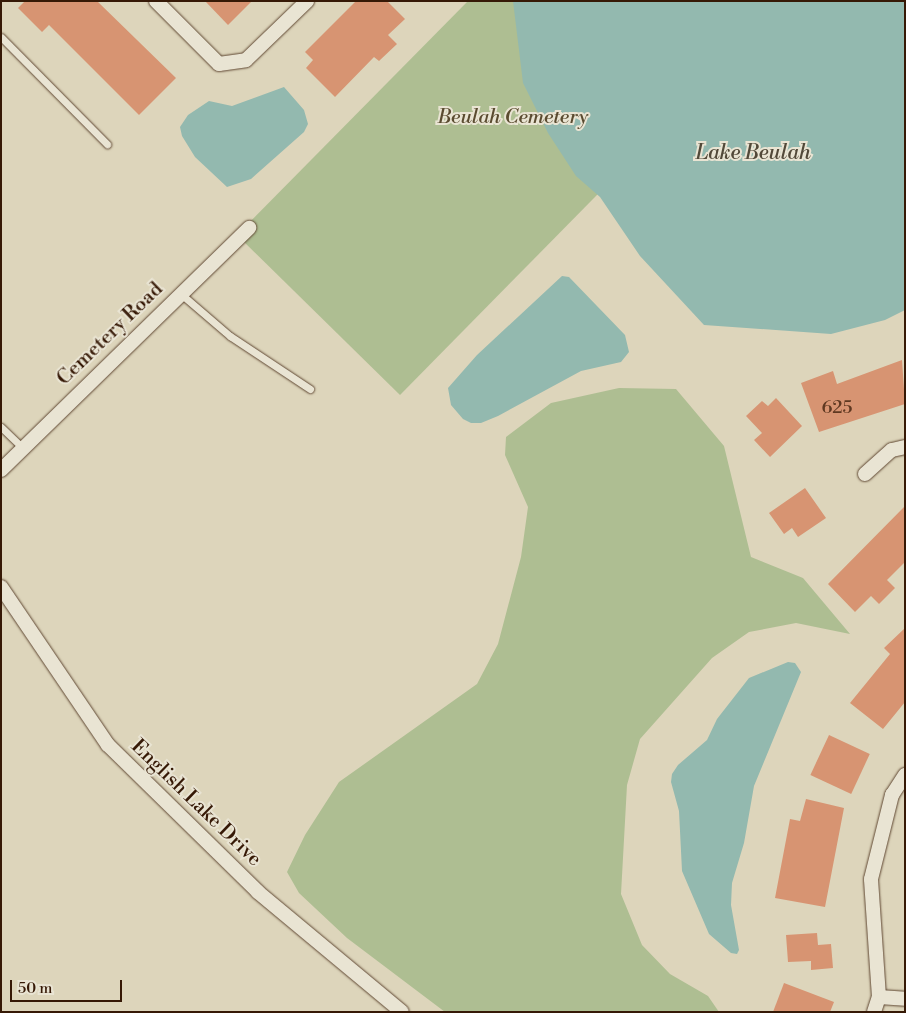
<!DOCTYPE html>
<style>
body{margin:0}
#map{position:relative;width:906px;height:1013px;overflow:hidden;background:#ddd5bb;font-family:"Libre Bodoni",serif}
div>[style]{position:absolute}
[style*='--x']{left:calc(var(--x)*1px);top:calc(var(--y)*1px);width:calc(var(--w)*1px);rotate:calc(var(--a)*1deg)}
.green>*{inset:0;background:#aebe92}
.water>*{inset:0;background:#93b9af}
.building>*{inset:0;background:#d79472;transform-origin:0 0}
.roads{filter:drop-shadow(0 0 1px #604833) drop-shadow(0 0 1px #604833)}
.service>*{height:7px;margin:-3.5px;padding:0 3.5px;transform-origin:3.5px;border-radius:3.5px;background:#e9e4d3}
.minor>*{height:14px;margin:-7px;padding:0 7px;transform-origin:7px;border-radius:7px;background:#e9e4d3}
span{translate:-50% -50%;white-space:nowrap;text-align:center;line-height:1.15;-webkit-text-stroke:4px #e9e4d3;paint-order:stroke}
.number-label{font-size:18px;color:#5e3821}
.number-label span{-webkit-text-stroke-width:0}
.park-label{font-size:20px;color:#5a4b30;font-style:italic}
.street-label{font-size:20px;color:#361906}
.water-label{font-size:21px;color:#524939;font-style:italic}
.frame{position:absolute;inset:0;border:2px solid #361906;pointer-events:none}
.scale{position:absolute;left:10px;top:980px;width:112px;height:22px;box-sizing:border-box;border:2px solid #361906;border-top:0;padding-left:6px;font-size:15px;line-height:18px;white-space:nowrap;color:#361906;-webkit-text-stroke:4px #e9e4d3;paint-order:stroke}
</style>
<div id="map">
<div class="green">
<div style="clip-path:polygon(468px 1px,656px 1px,723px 67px,400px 395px,237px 235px)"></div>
<div style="clip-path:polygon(619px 388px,676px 389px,724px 446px,751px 557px,803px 578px,850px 634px,796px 623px,749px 632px,712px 658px,640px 739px,627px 785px,621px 894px,642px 945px,670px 974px,708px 996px,719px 1012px,445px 1012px,347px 938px,299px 893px,287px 872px,305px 835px,339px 782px,477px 684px,498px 644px,521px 557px,528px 507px,505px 455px,506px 437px,551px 403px)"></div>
</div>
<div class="water">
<div style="clip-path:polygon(513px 1px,905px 1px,905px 310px,885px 320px,831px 334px,704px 325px,640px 256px,600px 197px,576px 176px,548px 133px,523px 83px)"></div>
<div style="clip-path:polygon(284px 87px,304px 110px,308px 124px,304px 132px,251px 179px,227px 187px,195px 157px,182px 136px,180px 127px,188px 115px,209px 101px,232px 106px)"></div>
<div style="clip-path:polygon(562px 276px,569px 277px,625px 335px,629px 352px,621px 362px,581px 371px,498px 416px,481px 423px,471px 423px,463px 419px,451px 405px,448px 388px,477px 355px)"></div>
<div style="clip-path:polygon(788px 662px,795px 663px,801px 672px,754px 786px,744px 843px,732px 883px,731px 905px,739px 950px,737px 954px,731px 953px,709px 934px,682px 871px,679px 811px,671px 782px,672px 774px,678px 765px,707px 740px,717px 719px,749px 678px)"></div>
</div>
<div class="building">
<div style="clip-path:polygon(25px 1px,97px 1px,176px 78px,139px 115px,49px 25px,42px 32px,18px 8px)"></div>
<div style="clip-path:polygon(205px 1px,252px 1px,228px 25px)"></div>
<div style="clip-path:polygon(356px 1px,387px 1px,405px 19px,388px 35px,397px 44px,379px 61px,374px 57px,335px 97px,306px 68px,313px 60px,305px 52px)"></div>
<div style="clip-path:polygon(902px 360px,905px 404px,819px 432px,801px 383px,833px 371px,837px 384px)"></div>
<div style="clip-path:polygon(776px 398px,802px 426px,770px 457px,754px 440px,762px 433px,746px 416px,762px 401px,768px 406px)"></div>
<div style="clip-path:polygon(805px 488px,826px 518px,798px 537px,792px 528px,784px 534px,769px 513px)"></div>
<div style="clip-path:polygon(905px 506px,905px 562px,887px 580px,895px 588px,879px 604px,871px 596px,855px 612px,828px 584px)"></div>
<div style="clip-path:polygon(905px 628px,905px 702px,883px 729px,850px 703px,890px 654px,884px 648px)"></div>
<div style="left:829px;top:735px;width:45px;height:44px;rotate:25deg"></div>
<div style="clip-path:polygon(806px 799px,844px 808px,825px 907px,775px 898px,790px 819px,800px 821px)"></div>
<div style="clip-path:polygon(817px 933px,818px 945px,831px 944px,833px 968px,811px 970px,811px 961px,788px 962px,786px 935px)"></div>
<div style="clip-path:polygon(784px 983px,834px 1002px,830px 1012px,773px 1012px)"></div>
</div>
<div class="roads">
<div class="service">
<div style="--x:1;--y:37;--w:151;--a:45.3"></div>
<div style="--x:181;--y:294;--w:65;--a:40.6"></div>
<div style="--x:230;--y:336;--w:96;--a:33.5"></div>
<div style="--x:1;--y:427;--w:30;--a:44"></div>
</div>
<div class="minor">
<div style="--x:156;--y:1;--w:89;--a:45"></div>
<div style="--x:219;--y:64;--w:27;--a:-8"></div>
<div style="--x:246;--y:60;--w:85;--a:-44"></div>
<div style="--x:1;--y:470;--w:347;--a:-44.3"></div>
<div style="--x:865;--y:474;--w:36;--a:-42"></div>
<div style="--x:892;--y:450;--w:13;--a:-13"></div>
<div style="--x:1;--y:587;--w:191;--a:55.9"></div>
<div style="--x:108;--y:745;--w:210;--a:44.4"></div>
<div style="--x:258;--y:892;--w:187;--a:39.8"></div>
<div style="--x:879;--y:997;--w:26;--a:4"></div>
<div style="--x:874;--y:1012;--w:16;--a:-72"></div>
<div style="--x:879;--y:997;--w:118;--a:-93.9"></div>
<div style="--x:871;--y:879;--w:87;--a:-76"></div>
<div style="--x:892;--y:795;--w:24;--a:-57"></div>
</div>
</div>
<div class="number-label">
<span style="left:837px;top:408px">625</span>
</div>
<div class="park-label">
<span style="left:513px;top:117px">Beulah Cemetery</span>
</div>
<div class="street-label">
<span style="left:110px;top:334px;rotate:-44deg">Cemetery Road</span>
<span style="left:196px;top:803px;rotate:44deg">English Lake Drive</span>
</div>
<div class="water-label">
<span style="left:753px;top:153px">Lake Beulah</span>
</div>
<div class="frame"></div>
<div class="scale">50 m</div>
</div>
